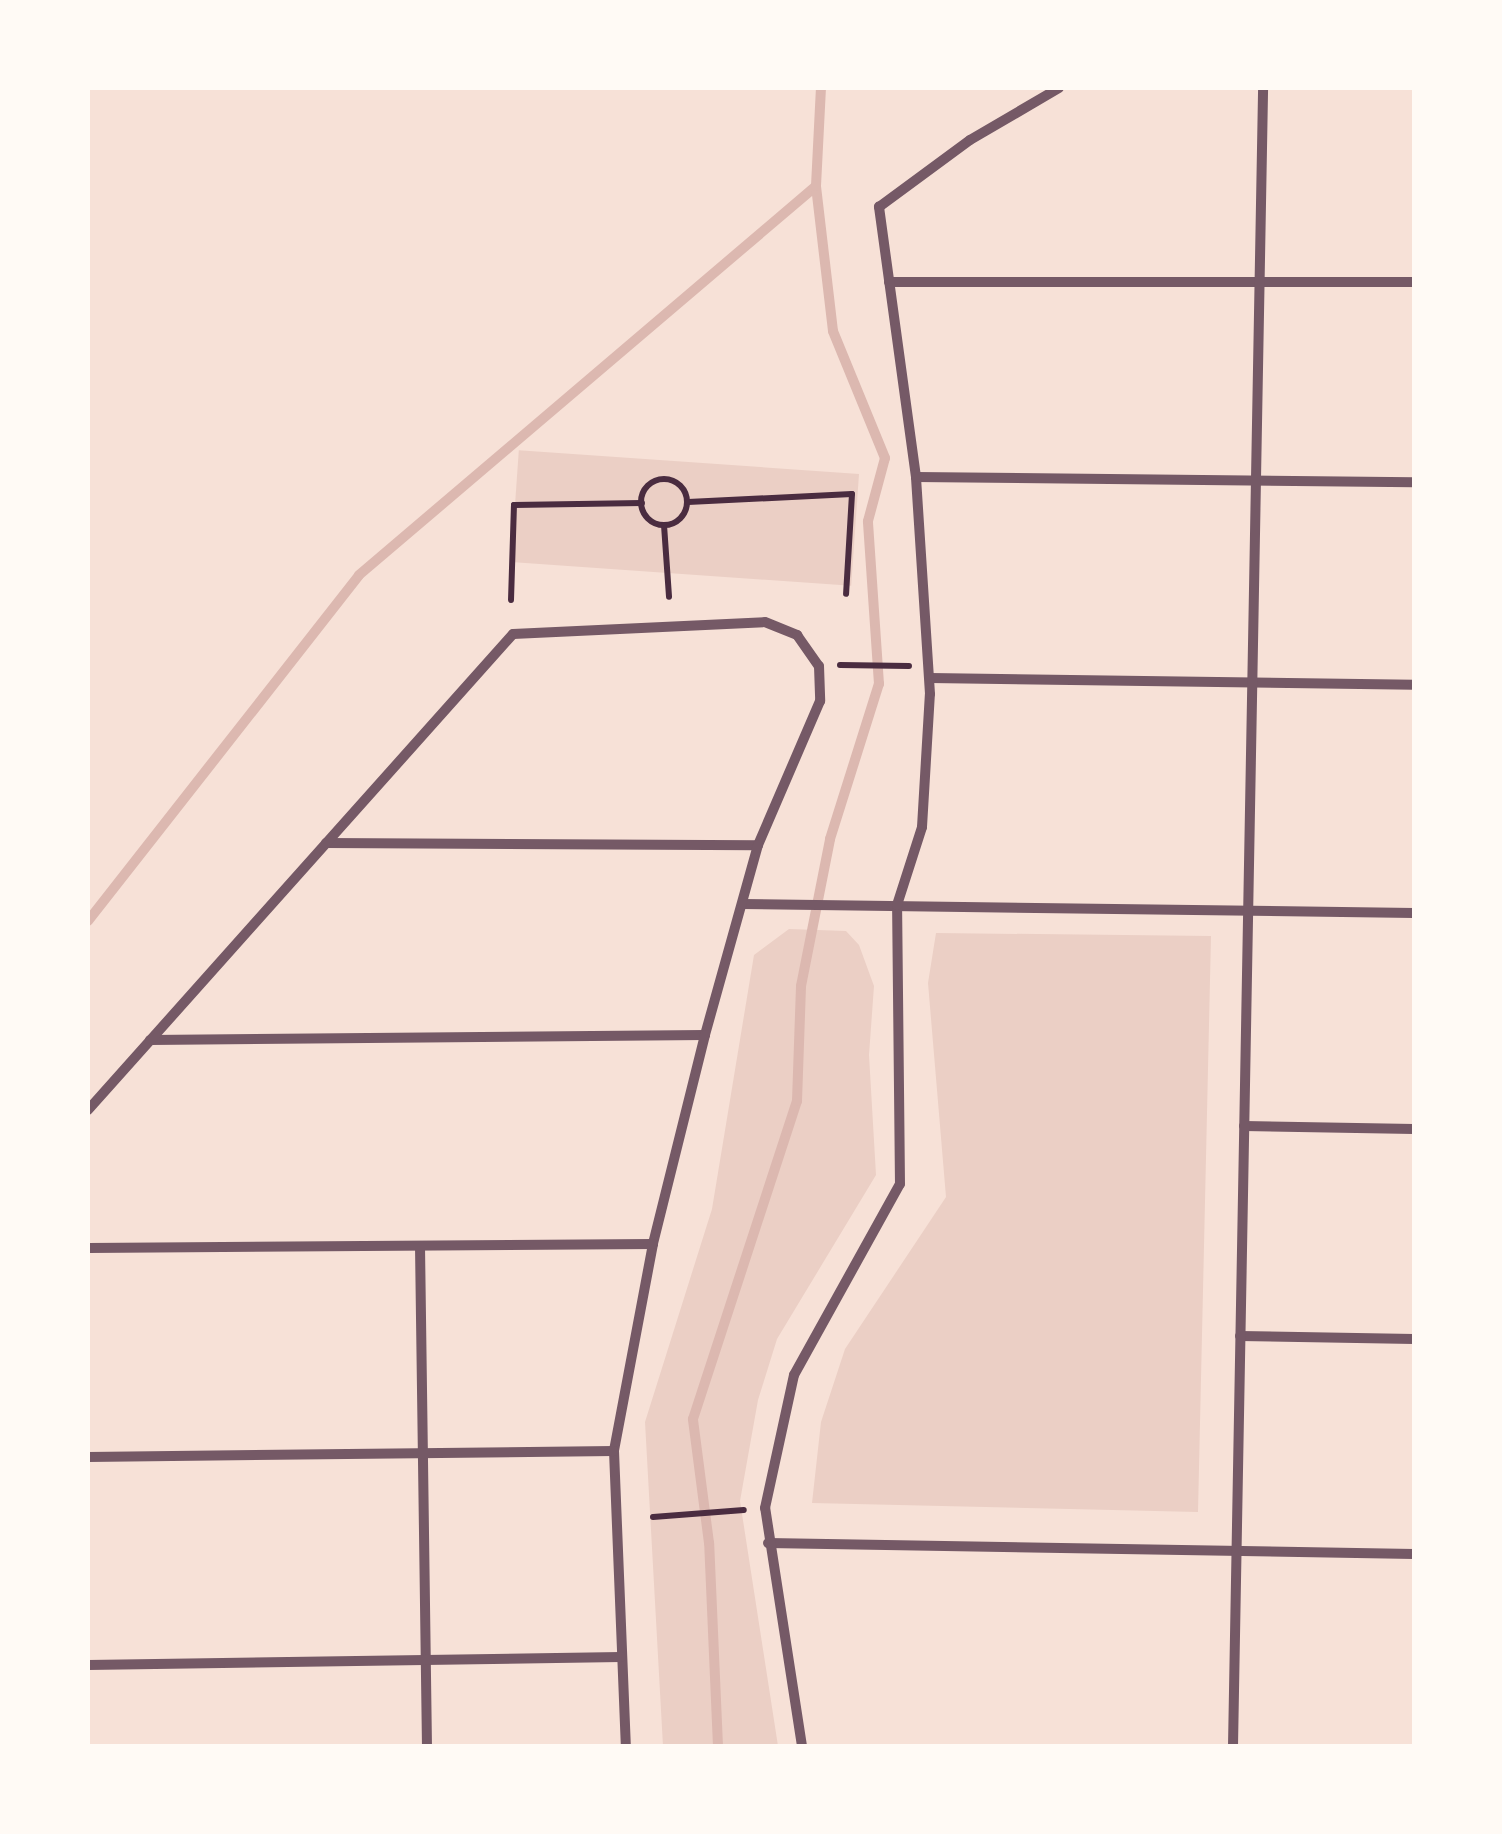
<!DOCTYPE html>
<style>
body{margin:0}
#map{position:relative;width:1502px;height:1834px;overflow:hidden;background:#f7e1d7;font-family:"Alegreya Sans",sans-serif}
div>[style]{position:absolute}
[style*='--x']{left:calc(var(--x)*1px);top:calc(var(--y)*1px);width:calc(var(--w)*1px);rotate:calc(var(--a)*1deg)}
.green>*{inset:0;background:#ebcfc5;transform-origin:0 0}
.stream>*{height:10px;margin:-5px;padding:0 5px;transform-origin:5px;border-radius:5px;background:#dcb8b0}
.path>*{height:6px;margin:-3px;padding:0 3px;transform-origin:3px;border-radius:3px;background:#4a2c40}
.path>.ring{margin:-3px;padding:0;box-sizing:content-box;background:none;border:6px solid #4a2c40;border-radius:50%}
.minor>*{height:10px;margin:-5px;padding:0 5px;transform-origin:5px;border-radius:5px;background:#755966}
span{translate:-50% -50%;white-space:nowrap;text-align:center;line-height:1.15;-webkit-text-stroke:9px #fffaf5;paint-order:stroke}
.frame{position:absolute;inset:0;border:90px solid #fffaf5;pointer-events:none}
</style>
<div id="map">
<div class="green">
<div style="left:859px;top:474px;width:112px;height:341px;rotate:94deg"></div>
<div style="clip-path:polygon(789px 929px,846px 931px,859px 945px,874px 986px,869px 1055px,876px 1175px,777px 1339px,758px 1400px,740px 1501px,778px 1746px,663px 1746px,645px 1422px,712px 1209px,754px 955px)"></div>
<div style="clip-path:polygon(936px 933px,1211px 936px,1198px 1512px,812px 1503px,821px 1422px,845px 1349px,946px 1197px,928px 983px)"></div>
</div>
<div class="stream">
<div style="--x:88;--y:921;--w:439;--a:-51.9"></div>
<div style="--x:359;--y:575;--w:600;--a:-40.4"></div>
<div style="--x:718;--y:1746;--w:203;--a:-92.5"></div>
<div style="--x:709;--y:1543;--w:125;--a:-97.4"></div>
<div style="--x:693;--y:1419;--w:335;--a:-71.9"></div>
<div style="--x:797;--y:1101;--w:115;--a:-88"></div>
<div style="--x:801;--y:986;--w:150;--a:-78.8"></div>
<div style="--x:830;--y:839;--w:163;--a:-72.5"></div>
<div style="--x:879;--y:684;--w:163;--a:-93.9"></div>
<div style="--x:868;--y:521;--w:65;--a:-74.9"></div>
<div style="--x:885;--y:458;--w:137;--a:-112.3"></div>
<div style="--x:833;--y:331;--w:146;--a:-96.7"></div>
<div style="--x:816;--y:186;--w:98;--a:-87.1"></div>
</div>
<div class="path">
<div class="ring" style="left:641px;top:479px;width:40px;height:40px"></div>
<div style="--x:688;--y:502;--w:164;--a:-2.8"></div>
<div style="--x:852;--y:494;--w:100;--a:93.4"></div>
<div style="--x:664;--y:525;--w:72;--a:86"></div>
<div style="--x:511;--y:600;--w:95;--a:-88.2"></div>
<div style="--x:514;--y:505;--w:128;--a:-0.9"></div>
<div style="--x:840;--y:665;--w:69;--a:0.8"></div>
<div style="--x:653;--y:1517;--w:91;--a:-4.4"></div>
</div>
<div class="minor">
<div style="--x:889;--y:282;--w:525;--a:0"></div>
<div style="--x:916;--y:477;--w:498;--a:0.6"></div>
<div style="--x:930;--y:678;--w:484;--a:0.8"></div>
<div style="--x:326;--y:843;--w:432;--a:0.3"></div>
<div style="--x:743;--y:904;--w:671;--a:0.77"></div>
<div style="--x:150;--y:1040;--w:555;--a:-0.52"></div>
<div style="--x:88;--y:1110;--w:638;--a:-48.24"></div>
<div style="--x:513;--y:634;--w:252;--a:-2.7"></div>
<div style="--x:765;--y:622;--w:35;--a:22"></div>
<div style="--x:797;--y:635;--w:38;--a:55"></div>
<div style="--x:819;--y:666;--w:35;--a:88"></div>
<div style="--x:820;--y:701;--w:157;--a:113.3"></div>
<div style="--x:758;--y:845;--w:197;--a:105.6"></div>
<div style="--x:705;--y:1035;--w:215;--a:104"></div>
<div style="--x:653;--y:1244;--w:211;--a:100.7"></div>
<div style="--x:614;--y:1451;--w:295;--a:87.7"></div>
<div style="--x:1244;--y:1126;--w:170;--a:1"></div>
<div style="--x:420;--y:1246;--w:500;--a:89.2"></div>
<div style="--x:88;--y:1248;--w:565;--a:-0.41"></div>
<div style="--x:1240;--y:1336;--w:174;--a:1"></div>
<div style="--x:88;--y:1457;--w:526;--a:-0.65"></div>
<div style="--x:768;--y:1543;--w:646;--a:0.98"></div>
<div style="--x:88;--y:1665;--w:533;--a:-0.86"></div>
<div style="--x:802;--y:1746;--w:241;--a:-98.8"></div>
<div style="--x:765;--y:1508;--w:136;--a:-77.7"></div>
<div style="--x:794;--y:1375;--w:218;--a:-61"></div>
<div style="--x:900;--y:1184;--w:279;--a:-90.6"></div>
<div style="--x:897;--y:905;--w:82;--a:-72.2"></div>
<div style="--x:922;--y:827;--w:133;--a:-86.6"></div>
<div style="--x:930;--y:694;--w:217;--a:-93.7"></div>
<div style="--x:916;--y:477;--w:273;--a:-97.8"></div>
<div style="--x:879;--y:207;--w:113;--a:-36.4"></div>
<div style="--x:970;--y:140;--w:103;--a:-30.3"></div>
<div style="--x:1233;--y:1746;--w:1658;--a:-88.96"></div>
</div>
<div class="frame"></div>
</div>
